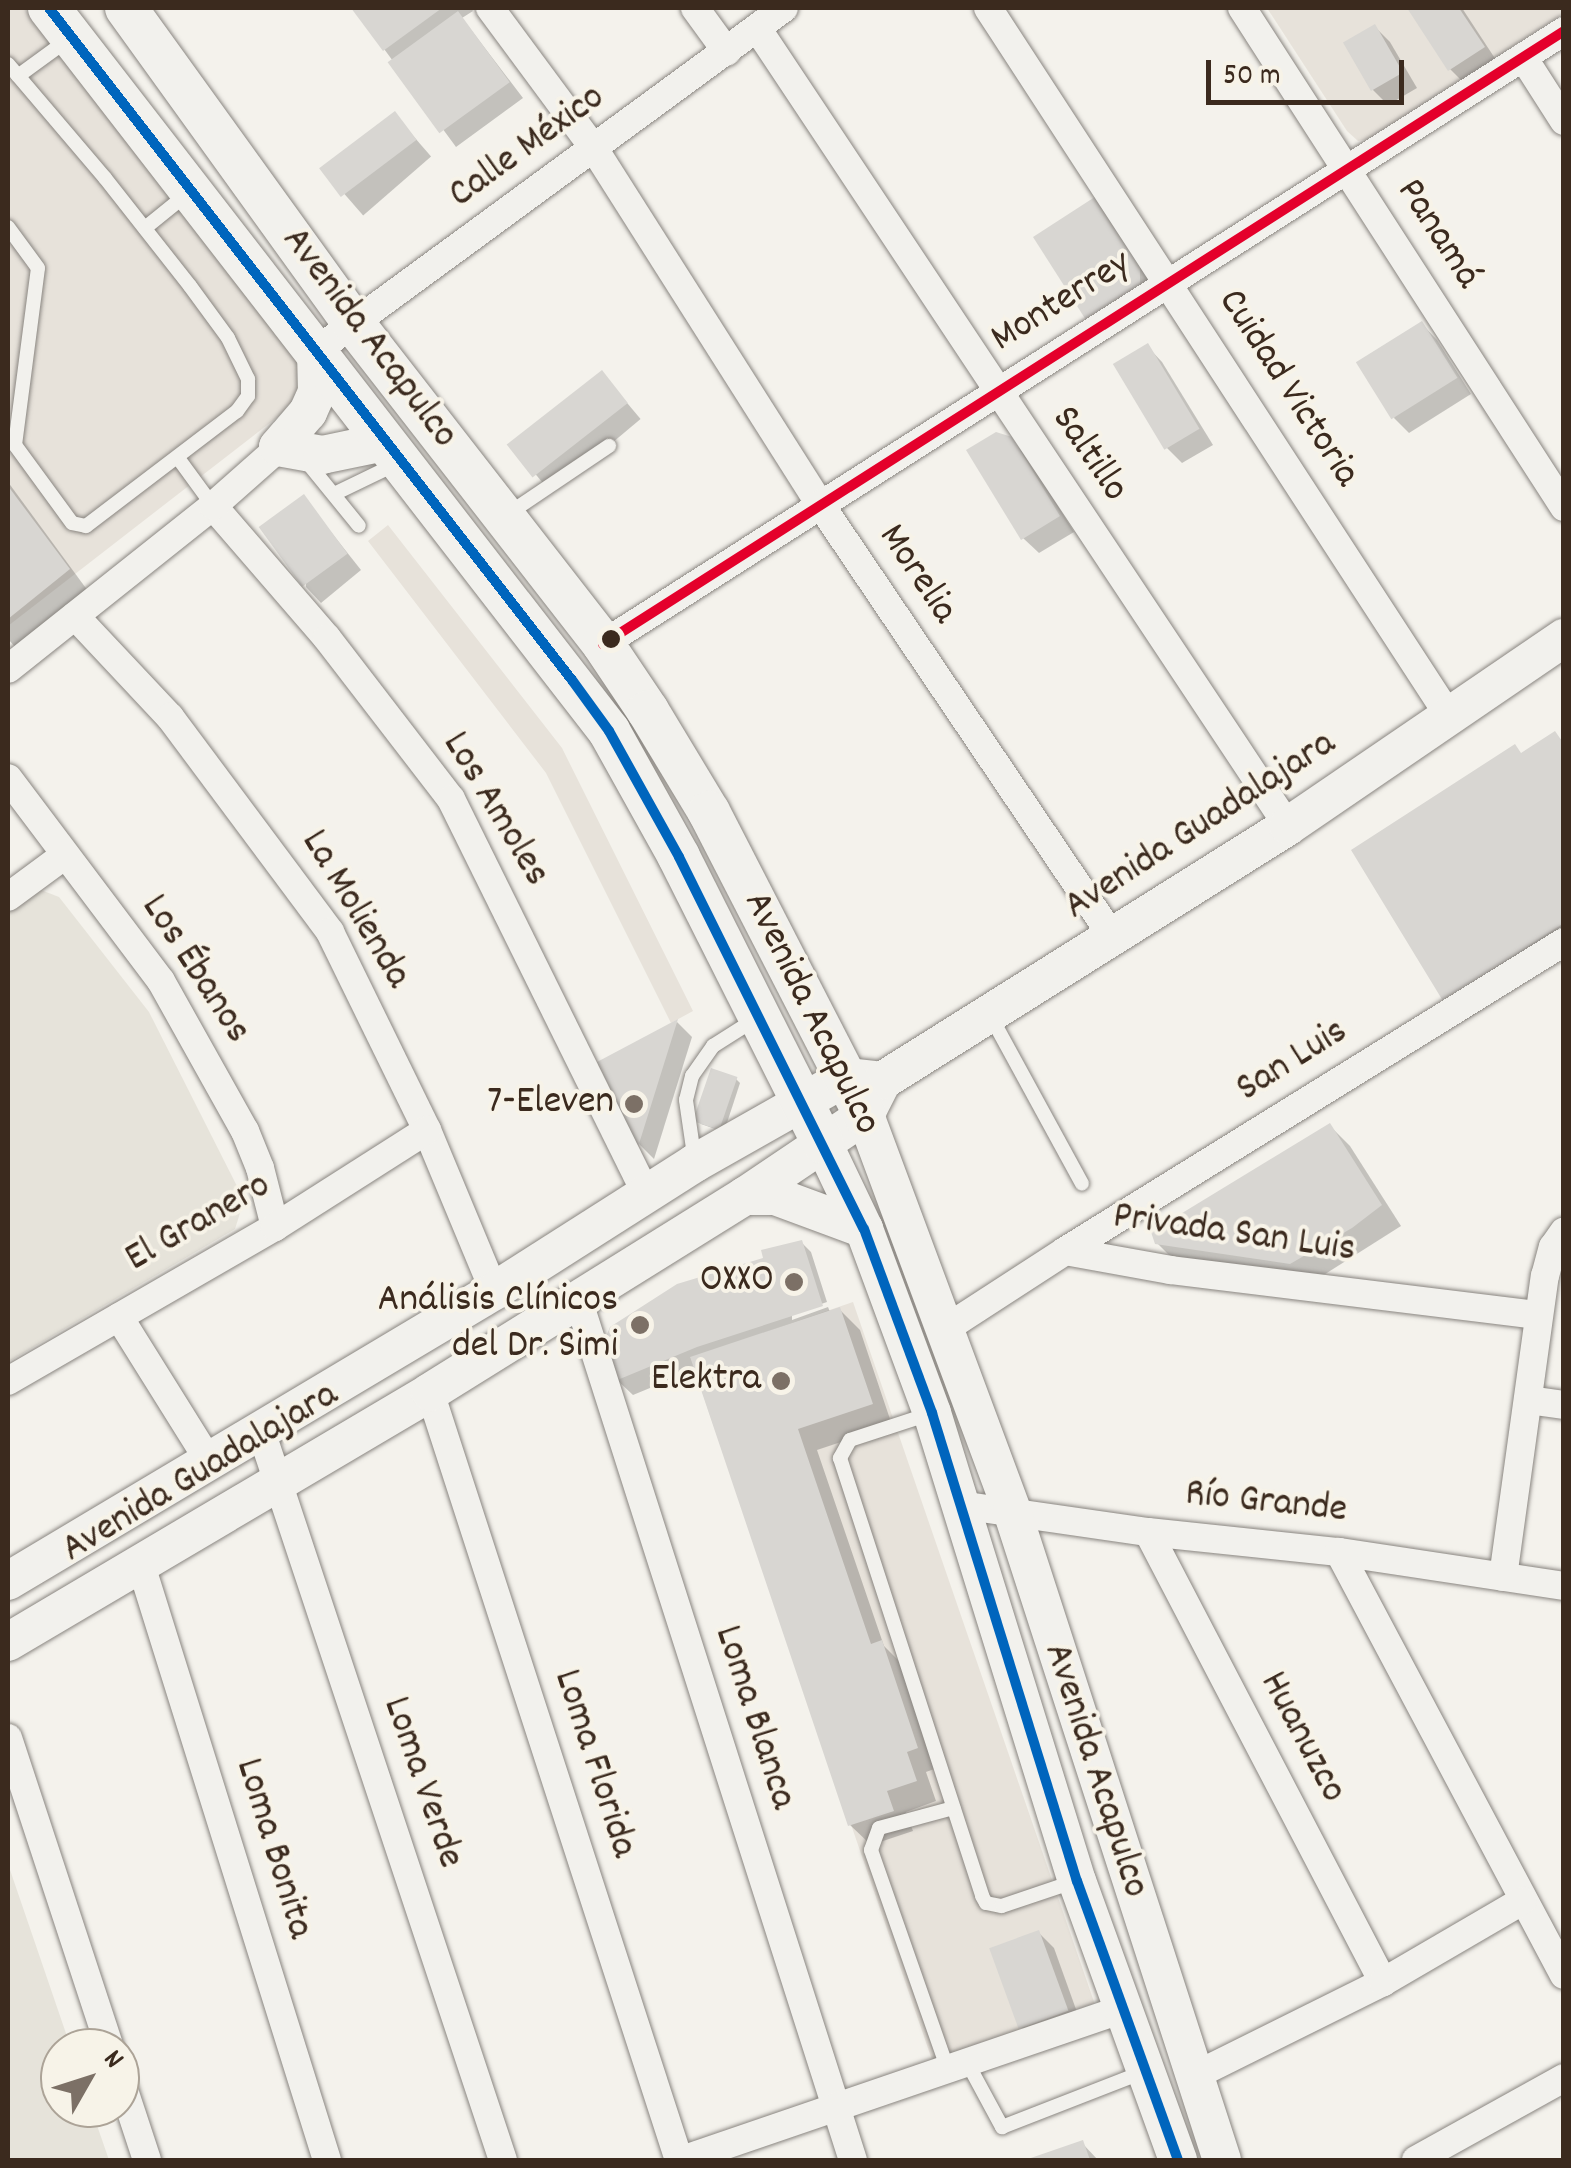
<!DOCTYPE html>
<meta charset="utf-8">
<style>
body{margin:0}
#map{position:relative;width:1571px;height:2168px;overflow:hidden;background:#f4f2ec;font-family:Dekko,sans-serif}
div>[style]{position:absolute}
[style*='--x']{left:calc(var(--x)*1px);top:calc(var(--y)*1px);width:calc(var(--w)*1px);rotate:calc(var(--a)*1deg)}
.built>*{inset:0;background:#e7e2da;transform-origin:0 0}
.green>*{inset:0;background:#e6e3da}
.shadow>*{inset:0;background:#0003;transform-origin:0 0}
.building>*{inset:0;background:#d8d6d2;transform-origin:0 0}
.roads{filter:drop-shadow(0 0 2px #898580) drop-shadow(0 0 2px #898580)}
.lane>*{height:14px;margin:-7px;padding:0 7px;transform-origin:7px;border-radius:7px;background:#f2f1ed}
.street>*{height:28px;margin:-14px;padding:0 14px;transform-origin:14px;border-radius:14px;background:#f2f1ed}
.secondary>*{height:38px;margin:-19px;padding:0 19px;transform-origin:19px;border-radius:19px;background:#f2f1ed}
.primary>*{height:42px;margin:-21px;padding:0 21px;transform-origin:21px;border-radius:21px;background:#f2f1ed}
.bus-1>*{height:10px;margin:-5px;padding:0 5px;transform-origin:5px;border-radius:5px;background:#0065bd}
.bus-2>*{height:10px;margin:-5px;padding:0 5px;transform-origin:5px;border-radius:5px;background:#e4002b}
.dots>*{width:28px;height:28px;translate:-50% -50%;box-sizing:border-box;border:5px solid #f7f3e8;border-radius:50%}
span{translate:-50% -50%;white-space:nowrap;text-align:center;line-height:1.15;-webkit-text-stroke:8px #f7f3e8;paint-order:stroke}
.street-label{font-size:40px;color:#3b2a1e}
.poi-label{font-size:40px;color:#3b2a1e}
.right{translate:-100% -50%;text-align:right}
.frame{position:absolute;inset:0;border:10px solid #3b2a1e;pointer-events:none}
.north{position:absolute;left:40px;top:2028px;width:100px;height:100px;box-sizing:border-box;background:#f7f3e8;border:2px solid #aca397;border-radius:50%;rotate:51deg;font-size:28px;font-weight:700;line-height:40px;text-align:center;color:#3b2a1e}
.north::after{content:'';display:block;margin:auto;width:35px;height:45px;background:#7c7066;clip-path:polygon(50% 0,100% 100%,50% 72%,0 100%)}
.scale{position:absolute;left:1206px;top:60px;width:198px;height:45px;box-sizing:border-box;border:5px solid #3b2a1e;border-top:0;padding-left:12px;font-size:30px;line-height:35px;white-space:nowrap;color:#3b2a1e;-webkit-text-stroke:8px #f7f3e8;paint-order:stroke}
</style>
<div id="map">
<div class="built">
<div style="clip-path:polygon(8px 8px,24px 8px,320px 384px,8px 626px)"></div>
<div style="clip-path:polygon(1267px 8px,1563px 8px,1564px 13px,1373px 138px,1358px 141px,1347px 131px)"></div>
<div style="clip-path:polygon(388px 525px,562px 748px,693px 1011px,671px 1023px,546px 773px,368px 541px)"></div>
<div style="left:853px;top:1302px;width:742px;height:172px;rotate:71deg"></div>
</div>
<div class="green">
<div style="clip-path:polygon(36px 888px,59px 897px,149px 1012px,244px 1200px,235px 1229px,8px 1362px,8px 910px)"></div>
<div style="clip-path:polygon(8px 1864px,71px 2048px,60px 2048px,60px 2108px,91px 2108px,109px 2160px,8px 2160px)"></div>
</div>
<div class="shadow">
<div style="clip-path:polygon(354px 8px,471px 8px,473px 11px,462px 18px,523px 98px,456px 147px)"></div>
<div style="clip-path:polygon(1410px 8px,1462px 8px,1498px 63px,1465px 84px,1450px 69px)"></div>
<div style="clip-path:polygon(1375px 27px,1390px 42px,1417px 88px,1388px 105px,1373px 90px)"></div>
<div style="left:395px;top:115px;width:55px;height:90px;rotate:49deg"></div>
<div style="clip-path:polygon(1101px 197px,1155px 276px,1104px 334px)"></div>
<div style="clip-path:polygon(1422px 324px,1437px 340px,1471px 394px,1409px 433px,1394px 418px)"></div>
<div style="clip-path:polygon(1147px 346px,1162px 362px,1213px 445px,1182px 463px,1167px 448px)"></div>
<div style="left:602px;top:373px;width:60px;height:116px;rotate:50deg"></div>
<div style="clip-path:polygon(1010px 439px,1026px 455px,1074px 532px,1039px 553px,1023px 538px)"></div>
<div style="clip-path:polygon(8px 482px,88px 591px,17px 649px,8px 639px)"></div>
<div style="clip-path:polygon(304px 498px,361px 570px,321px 603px,306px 587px)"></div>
<div style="clip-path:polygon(1555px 734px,1564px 743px,1564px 956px,1466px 1020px,1445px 999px,1522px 755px)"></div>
<div style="clip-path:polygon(677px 1022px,692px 1037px,654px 1159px,640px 1145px,600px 1063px)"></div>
<div style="clip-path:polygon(736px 1079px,740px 1083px,724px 1132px,701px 1124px,697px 1120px)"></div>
<div style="clip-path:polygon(1330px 1126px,1350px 1146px,1401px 1226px,1311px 1283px,1178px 1264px,1157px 1243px)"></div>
<div style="clip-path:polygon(801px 1242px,811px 1252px,827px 1302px,792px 1314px,792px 1320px,828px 1307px,830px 1312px,839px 1309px,860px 1330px,892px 1425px,817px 1450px,884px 1646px,902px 1664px,937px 1768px,926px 1772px,936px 1801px,906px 1812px,913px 1831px,871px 1845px,850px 1825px,696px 1369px,633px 1395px,617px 1380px,767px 1260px)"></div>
<div style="clip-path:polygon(1039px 1933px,1054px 1948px,1082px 2026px,1036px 2043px,1021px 2027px)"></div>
<div style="clip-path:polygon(1082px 2143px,1098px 2160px,1031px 2160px)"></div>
</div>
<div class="building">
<div style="clip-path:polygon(351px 8px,442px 8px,383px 51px)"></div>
<div style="clip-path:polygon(1407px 8px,1459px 8px,1485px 47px,1448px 71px)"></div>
<div style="left:458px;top:11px;width:88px;height:87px;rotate:54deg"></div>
<div style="left:1375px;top:24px;width:56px;height:37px;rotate:60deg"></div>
<div style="left:395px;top:111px;width:36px;height:95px;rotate:53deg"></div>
<div style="clip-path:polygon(1101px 193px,1140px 259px,1140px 285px,1086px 320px,1033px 237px)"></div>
<div style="left:1422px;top:321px;width:67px;height:78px;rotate:58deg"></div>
<div style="left:1148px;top:343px;width:100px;height:41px;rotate:59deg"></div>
<div style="left:602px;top:370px;width:42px;height:121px;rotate:52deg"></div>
<div style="clip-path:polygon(996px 432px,1012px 437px,1060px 516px,1021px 540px,966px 450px)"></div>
<div style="clip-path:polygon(8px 486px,70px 569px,8px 619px)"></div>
<div style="left:304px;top:494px;width:74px;height:56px;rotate:54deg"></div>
<div style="clip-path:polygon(1555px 731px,1564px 744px,1564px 923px,1443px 1001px,1351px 850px,1515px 744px,1521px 753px)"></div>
<div style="clip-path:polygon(678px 1019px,638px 1147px,597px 1062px)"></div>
<div style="left:711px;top:1068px;width:28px;height:56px;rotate:19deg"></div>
<div style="clip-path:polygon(1330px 1123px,1382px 1205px,1352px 1228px,1290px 1264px,1155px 1244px,1151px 1232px)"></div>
<div style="clip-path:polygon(802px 1240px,823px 1306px,697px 1347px,615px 1381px,603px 1344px,610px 1327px,677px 1284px,763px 1258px,761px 1250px)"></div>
<div style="clip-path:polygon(840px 1307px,873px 1404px,798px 1429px,871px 1644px,882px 1640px,918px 1748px,907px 1752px,917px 1781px,887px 1791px,894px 1811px,848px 1826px,690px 1357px)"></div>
<div style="left:1039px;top:1930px;width:86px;height:53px;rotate:70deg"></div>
<div style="clip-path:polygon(1083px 2140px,1090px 2160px,1025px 2160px)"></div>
</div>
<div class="roads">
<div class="lane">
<div style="--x:8;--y:64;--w:150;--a:49.6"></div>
<div style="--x:105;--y:178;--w:137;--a:51.8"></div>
<div style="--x:190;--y:286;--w:64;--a:53.8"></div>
<div style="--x:228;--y:338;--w:46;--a:64"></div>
<div style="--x:248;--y:379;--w:17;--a:90"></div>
<div style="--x:248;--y:396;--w:19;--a:126"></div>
<div style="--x:237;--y:411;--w:190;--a:142.7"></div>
<div style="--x:86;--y:526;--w:14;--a:-168"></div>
<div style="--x:72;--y:523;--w:97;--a:-126.2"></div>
<div style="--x:15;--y:445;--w:178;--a:-82.6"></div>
<div style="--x:38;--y:268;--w:51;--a:-126.2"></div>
<div style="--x:18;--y:76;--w:59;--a:-36.1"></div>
<div style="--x:145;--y:228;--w:54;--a:-39"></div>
<div style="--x:178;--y:458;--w:59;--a:53.9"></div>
<div style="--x:307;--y:462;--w:82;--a:50.9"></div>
<div style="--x:334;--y:494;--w:69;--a:-25.8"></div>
<div style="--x:508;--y:514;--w:122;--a:-34"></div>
<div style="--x:990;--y:1015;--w:192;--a:61.4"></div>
<div style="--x:695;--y:1162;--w:63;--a:-98.3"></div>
<div style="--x:686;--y:1100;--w:25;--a:-76"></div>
<div style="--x:692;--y:1076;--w:37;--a:-55"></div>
<div style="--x:713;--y:1046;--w:49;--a:-32.4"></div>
<div style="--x:929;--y:1414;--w:83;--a:161.8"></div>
<div style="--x:850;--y:1440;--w:21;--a:119"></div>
<div style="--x:840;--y:1458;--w:460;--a:72"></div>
<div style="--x:982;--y:1896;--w:8;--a:60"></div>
<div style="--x:986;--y:1903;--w:16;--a:11"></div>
<div style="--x:1002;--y:1906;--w:78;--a:-18.7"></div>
<div style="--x:968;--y:2064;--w:72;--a:61.6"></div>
<div style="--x:1002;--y:2127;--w:155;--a:-21.3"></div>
<div style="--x:948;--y:2070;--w:233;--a:-109.3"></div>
<div style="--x:871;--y:1850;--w:23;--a:-70"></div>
<div style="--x:879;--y:1828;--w:77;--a:-15.1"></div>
</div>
<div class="street">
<div style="--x:490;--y:8;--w:177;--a:53.5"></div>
<div style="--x:595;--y:150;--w:419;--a:57.6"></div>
<div style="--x:820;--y:504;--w:525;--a:55.95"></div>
<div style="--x:695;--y:8;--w:54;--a:54"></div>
<div style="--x:988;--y:8;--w:845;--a:56.93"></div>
<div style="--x:1242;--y:8;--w:594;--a:57.17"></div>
<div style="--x:757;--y:28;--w:959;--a:56.36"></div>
<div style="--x:1523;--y:57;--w:76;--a:57.4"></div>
<div style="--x:316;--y:351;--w:580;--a:-36.24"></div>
<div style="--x:213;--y:506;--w:174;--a:49.2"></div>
<div style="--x:327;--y:638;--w:203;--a:52.4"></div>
<div style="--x:451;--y:799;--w:440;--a:63.7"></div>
<div style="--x:75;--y:616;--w:139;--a:46.8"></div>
<div style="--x:170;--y:717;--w:268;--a:53.3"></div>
<div style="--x:330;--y:932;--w:220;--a:63.9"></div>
<div style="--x:427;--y:1130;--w:174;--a:67.4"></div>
<div style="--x:603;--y:644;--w:1140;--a:-32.53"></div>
<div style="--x:8;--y:669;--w:262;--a:-38.5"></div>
<div style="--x:213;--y:506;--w:106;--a:-41.5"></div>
<div style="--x:8;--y:778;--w:254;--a:53"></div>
<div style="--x:161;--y:981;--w:172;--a:60.8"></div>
<div style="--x:245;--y:1131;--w:40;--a:68"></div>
<div style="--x:260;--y:1168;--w:61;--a:75.7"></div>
<div style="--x:8;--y:897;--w:71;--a:-36.4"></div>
<div style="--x:1065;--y:1251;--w:587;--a:-31.77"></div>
<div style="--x:578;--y:1299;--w:904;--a:72.29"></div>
<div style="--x:119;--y:1317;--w:170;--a:58"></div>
<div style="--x:942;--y:1331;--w:147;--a:-33"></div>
<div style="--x:1065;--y:1251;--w:108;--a:10.2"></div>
<div style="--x:1171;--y:1270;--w:370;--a:7"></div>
<div style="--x:8;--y:1381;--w:308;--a:-30"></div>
<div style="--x:275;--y:1227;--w:180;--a:-32.5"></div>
<div style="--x:430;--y:1392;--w:807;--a:72.04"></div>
<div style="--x:1529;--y:1400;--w:35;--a:8"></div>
<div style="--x:261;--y:1431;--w:768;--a:71.64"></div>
<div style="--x:960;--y:1505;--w:190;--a:8.2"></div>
<div style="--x:1148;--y:1532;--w:192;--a:6"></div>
<div style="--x:1339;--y:1552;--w:228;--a:8.6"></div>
<div style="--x:1148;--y:1532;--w:508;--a:62.43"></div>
<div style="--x:1339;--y:1552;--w:479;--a:62"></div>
<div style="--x:140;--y:1562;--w:627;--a:72.64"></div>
<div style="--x:1503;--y:1577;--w:304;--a:-82.1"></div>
<div style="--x:1545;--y:1276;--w:30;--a:-75"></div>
<div style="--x:1553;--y:1247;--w:19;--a:-55"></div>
<div style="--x:8;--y:1738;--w:326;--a:71.8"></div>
<div style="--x:1192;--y:2077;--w:213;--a:-26.4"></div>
<div style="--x:1383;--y:1982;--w:161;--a:-30.2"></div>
<div style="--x:120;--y:2078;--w:86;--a:71.8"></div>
<div style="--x:682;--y:2160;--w:466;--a:-18.9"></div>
<div style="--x:1416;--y:2160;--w:169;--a:-29"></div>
</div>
<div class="secondary">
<div style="--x:316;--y:351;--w:41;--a:88.6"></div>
<div style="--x:317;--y:392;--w:22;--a:114"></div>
<div style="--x:308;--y:412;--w:46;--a:130.6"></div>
<div style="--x:278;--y:447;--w:45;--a:10.3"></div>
<div style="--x:322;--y:455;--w:63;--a:-11.8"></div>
<div style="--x:865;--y:1115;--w:422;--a:69.6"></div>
<div style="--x:1012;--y:1511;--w:682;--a:72.07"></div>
<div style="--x:823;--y:1143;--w:95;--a:64.5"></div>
<div style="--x:864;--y:1229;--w:196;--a:69.7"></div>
<div style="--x:932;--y:1413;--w:490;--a:72.8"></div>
<div style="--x:1077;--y:1881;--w:297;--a:70.1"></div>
<div style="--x:745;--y:1196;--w:30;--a:0"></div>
<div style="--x:775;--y:1196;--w:95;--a:20.3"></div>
<div style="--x:8;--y:1581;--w:566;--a:-30.82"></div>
<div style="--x:494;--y:1291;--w:238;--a:-32.5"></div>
<div style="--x:695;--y:1163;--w:175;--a:-29.5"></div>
<div style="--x:847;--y:1077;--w:27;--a:6"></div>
<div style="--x:8;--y:1642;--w:490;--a:-30.6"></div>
<div style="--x:430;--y:1392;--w:371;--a:-31.9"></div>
<div style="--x:745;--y:1196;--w:145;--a:-34"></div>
<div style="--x:865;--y:1115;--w:38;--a:-63"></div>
<div style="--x:882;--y:1081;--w:479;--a:-32.1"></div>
<div style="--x:1288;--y:826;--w:334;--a:-34.3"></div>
</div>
<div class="primary">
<div style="--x:49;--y:8;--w:915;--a:52.24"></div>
<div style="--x:609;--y:731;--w:144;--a:60.9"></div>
<div style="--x:679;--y:857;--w:320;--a:63.3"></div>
<div style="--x:126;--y:8;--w:390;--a:54.2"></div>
<div style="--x:354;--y:324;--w:405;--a:52.1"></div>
<div style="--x:603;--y:644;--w:81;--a:56.1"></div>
<div style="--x:648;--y:711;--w:118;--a:58.9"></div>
<div style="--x:709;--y:812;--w:341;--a:62.8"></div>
</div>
</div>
<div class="bus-1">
<div style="--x:49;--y:8;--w:852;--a:52.11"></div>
<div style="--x:572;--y:680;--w:63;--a:54"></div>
<div style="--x:609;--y:731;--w:144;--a:60.9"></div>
<div style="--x:679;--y:857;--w:415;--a:63.6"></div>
<div style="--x:864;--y:1229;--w:196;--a:69.7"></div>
<div style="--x:932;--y:1413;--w:490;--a:72.8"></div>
<div style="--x:1077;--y:1881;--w:297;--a:70.1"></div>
</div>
<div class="bus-2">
<div style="--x:603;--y:644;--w:1140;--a:-32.53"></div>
</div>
<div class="dots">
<div style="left:611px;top:639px;background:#3b2a1e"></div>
<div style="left:634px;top:1104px;background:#7c7066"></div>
<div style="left:794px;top:1282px;background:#7c7066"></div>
<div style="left:640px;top:1325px;background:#7c7066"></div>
<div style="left:781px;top:1381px;background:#7c7066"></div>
</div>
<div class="street-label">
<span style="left:528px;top:148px;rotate:-36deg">Calle México</span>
<span style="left:1437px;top:235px;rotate:57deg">Panamá</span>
<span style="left:1062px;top:303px;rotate:-32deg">Monterrey</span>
<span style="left:368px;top:339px;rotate:53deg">Avenida Acapulco</span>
<span style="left:1287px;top:389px;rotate:57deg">Cuidad Victoria</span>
<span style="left:1088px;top:455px;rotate:56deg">Saltillo</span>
<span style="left:916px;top:575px;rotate:56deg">Morelia</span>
<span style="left:494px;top:810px;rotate:59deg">Los Amoles</span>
<span style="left:1201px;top:827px;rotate:-33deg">Avenida Guadalajara</span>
<span style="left:354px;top:910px;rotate:59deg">La Molienda</span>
<span style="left:194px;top:970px;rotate:57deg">Los Ébanos</span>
<span style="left:810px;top:1014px;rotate:64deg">Avenida Acapulco</span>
<span style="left:1293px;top:1062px;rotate:-32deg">San Luis</span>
<span style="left:199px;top:1224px;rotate:-30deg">El Granero</span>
<span style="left:1234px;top:1235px;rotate:8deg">Privada San Luis</span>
<span style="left:201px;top:1474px;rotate:-31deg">Avenida Guadalajara</span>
<span style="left:1266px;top:1504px;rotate:6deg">Río Grande</span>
<span style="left:753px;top:1718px;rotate:72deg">Loma Blanca</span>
<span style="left:1301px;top:1738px;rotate:62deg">Huanuzco</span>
<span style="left:593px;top:1764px;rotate:72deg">Loma Florida</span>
<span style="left:1094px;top:1771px;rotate:72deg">Avenida Acapulco</span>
<span style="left:421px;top:1783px;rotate:71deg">Loma Verde</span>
<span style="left:272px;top:1849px;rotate:73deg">Loma Bonita</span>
</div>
<div class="poi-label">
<span class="right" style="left:614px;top:1104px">7-Eleven</span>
<span class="right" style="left:774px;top:1282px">OXXO</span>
<span class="right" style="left:618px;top:1325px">Análisis Clínicos<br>del Dr. Simi</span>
<span class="right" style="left:761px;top:1381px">Elektra</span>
</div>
<div class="frame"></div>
<div class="north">N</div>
<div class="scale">50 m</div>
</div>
